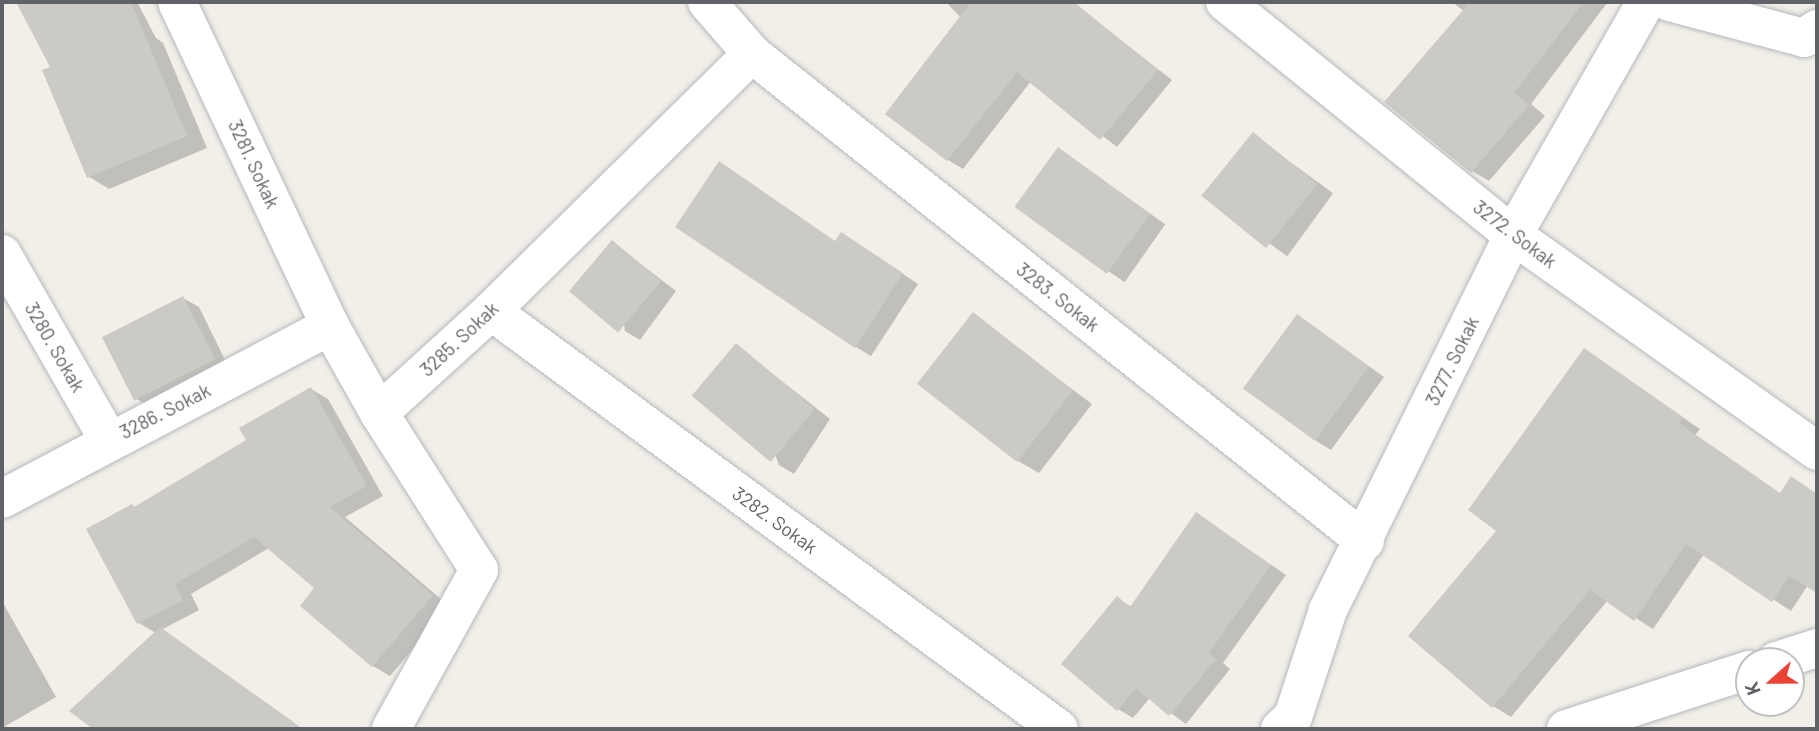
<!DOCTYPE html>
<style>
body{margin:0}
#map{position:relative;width:1819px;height:731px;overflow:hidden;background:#f1efe8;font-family:Barlow,sans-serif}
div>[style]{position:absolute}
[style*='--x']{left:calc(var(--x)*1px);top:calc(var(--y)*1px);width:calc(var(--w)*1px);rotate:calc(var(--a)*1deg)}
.shadow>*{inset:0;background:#0003;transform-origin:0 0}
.building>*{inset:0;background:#cccac5;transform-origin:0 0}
.roads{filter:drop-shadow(0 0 2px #b5b8bc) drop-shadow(0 0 2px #b5b8bc)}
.minor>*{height:38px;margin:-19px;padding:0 19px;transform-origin:19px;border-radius:19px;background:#fff}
span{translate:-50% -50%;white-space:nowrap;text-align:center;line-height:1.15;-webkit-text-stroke:7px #fff;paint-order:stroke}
.street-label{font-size:19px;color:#5f6368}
.frame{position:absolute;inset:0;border:4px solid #5f6368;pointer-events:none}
.north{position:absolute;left:1735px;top:647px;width:70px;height:70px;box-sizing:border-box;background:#fff;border:2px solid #bfc1c3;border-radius:50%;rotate:249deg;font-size:19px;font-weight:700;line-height:28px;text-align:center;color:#5f6368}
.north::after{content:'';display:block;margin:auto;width:24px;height:32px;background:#ea4335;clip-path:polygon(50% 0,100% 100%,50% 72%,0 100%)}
</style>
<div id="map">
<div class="shadow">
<div style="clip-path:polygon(18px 2px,137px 2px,156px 38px,163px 43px,207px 148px,109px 189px,88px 176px,53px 68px)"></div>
<div style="clip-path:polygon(946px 2px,1062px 2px,1068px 9px,1073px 3px,1172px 80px,1117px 147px,1031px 81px,963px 169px,948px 160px,961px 18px)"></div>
<div style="clip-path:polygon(1452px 2px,1607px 3px,1531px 104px,1545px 116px,1489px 181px,1472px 171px,1464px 11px)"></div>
<div style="left:1253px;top:135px;width:99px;height:78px;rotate:36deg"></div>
<div style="left:1058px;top:149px;width:131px;height:71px;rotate:35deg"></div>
<div style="clip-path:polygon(612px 242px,676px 291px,640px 340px,625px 331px)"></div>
<div style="clip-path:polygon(836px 242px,857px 243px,918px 284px,871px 356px,856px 347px)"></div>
<div style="clip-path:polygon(183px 298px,199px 307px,229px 368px,150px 407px,135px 398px,104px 338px)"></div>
<div style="clip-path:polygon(973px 315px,1092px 404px,1039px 473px,1018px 461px)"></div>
<div style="clip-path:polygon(1298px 316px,1384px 377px,1331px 450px,1316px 441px)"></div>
<div style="clip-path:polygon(736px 345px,830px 419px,794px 474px,779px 465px)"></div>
<div style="clip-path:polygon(1585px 351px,1700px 429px,1695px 435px,1781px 494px,1809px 489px,1817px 494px,1817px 591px,1808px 585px,1791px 611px,1704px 554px,1653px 629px,1608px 600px,1511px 717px,1493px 706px,1499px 531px)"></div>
<div style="clip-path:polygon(311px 389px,328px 399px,383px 496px,345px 517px,449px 606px,390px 676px,373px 666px,317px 588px,269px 548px,191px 594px,199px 610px,161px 630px,292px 721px,298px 729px,96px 729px,72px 710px,156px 633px,139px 623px,132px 506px,136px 508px,249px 441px)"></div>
<div style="clip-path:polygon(1197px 514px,1286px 575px,1223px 663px,1230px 669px,1186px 724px,1150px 698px,1133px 718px,1118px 709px,1117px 599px,1132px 607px)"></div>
<div style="clip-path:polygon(2px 601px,56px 697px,2px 728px)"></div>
</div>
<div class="building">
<div style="clip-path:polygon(16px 2px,131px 2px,187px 136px,87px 178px,42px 70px,50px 67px)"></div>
<div style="clip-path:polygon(971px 2px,1074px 2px,1158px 70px,1100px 140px,1017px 72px,947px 161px,885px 114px)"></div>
<div style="clip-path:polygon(1470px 2px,1584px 2px,1514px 93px,1529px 105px,1471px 173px,1384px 102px)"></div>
<div style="left:1253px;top:132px;width:83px;height:82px;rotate:39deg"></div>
<div style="left:1058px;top:147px;width:114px;height:74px;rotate:36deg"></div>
<div style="clip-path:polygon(719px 161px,835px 241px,841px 232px,903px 273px,855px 348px,675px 227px)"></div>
<div style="left:612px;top:240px;width:64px;height:67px;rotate:40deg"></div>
<div style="left:183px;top:296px;width:71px;height:91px;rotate:63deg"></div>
<div style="left:973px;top:312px;width:127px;height:91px;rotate:38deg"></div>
<div style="left:1297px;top:314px;width:89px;height:92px;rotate:36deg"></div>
<div style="left:736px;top:343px;width:103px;height:69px;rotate:40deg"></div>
<div style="clip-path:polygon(1584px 348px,1683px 417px,1679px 423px,1780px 493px,1791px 476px,1817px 494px,1817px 593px,1789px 576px,1772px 602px,1686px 544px,1634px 621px,1590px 590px,1492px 708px,1408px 636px,1496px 531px,1468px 510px)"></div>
<div style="clip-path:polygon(311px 387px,367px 486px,330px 507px,433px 595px,372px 667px,300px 606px,314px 588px,254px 537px,175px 584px,183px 600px,137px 624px,86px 529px,132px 504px,134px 507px,246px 440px,239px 428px)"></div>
<div style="clip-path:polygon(1196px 512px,1271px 565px,1209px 653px,1216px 659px,1169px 716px,1136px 688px,1117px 711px,1061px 664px,1117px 596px,1130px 607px)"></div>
<div style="clip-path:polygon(160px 627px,303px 729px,93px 729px,69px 711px)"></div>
</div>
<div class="roads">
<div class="minor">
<div style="--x:177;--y:2;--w:358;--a:64.7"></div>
<div style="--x:330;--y:326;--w:100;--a:60.6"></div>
<div style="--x:379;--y:413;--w:186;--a:57.5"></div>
<div style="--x:479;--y:570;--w:182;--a:119"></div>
<div style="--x:707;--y:2;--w:69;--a:49.1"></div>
<div style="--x:752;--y:54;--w:783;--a:38.47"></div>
<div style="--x:1225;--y:2;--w:370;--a:39"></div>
<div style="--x:1513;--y:235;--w:373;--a:35.4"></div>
<div style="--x:1669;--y:2;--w:140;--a:14.9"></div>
<div style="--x:1804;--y:38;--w:16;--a:-35"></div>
<div style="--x:2;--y:254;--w:215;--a:60.2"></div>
<div style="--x:491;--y:311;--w:705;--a:36.35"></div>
<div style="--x:379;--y:413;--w:151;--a:-42.3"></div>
<div style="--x:491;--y:311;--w:366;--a:-44.6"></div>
<div style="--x:2;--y:499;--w:371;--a:-27.8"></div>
<div style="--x:1776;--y:661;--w:43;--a:-17.6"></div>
<div style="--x:1280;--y:729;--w:18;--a:-43"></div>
<div style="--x:1293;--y:717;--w:113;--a:-71.9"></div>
<div style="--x:1328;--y:610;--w:418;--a:-63.7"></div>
<div style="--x:1513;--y:235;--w:268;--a:-60.3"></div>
<div style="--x:1566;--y:729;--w:192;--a:-17.9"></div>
</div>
</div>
<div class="street-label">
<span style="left:254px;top:164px;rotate:65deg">3281. Sokak</span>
<span style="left:1515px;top:234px;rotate:37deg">3272. Sokak</span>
<span style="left:1058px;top:297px;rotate:38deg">3283. Sokak</span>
<span style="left:459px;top:339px;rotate:-43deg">3285. Sokak</span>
<span style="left:55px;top:347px;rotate:60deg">3280. Sokak</span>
<span style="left:1452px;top:361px;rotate:-64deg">3277. Sokak</span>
<span style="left:165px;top:411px;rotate:-27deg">3286. Sokak</span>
<span style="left:775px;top:520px;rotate:36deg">3282. Sokak</span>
</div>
<div class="frame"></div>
<div class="north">K</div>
</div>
